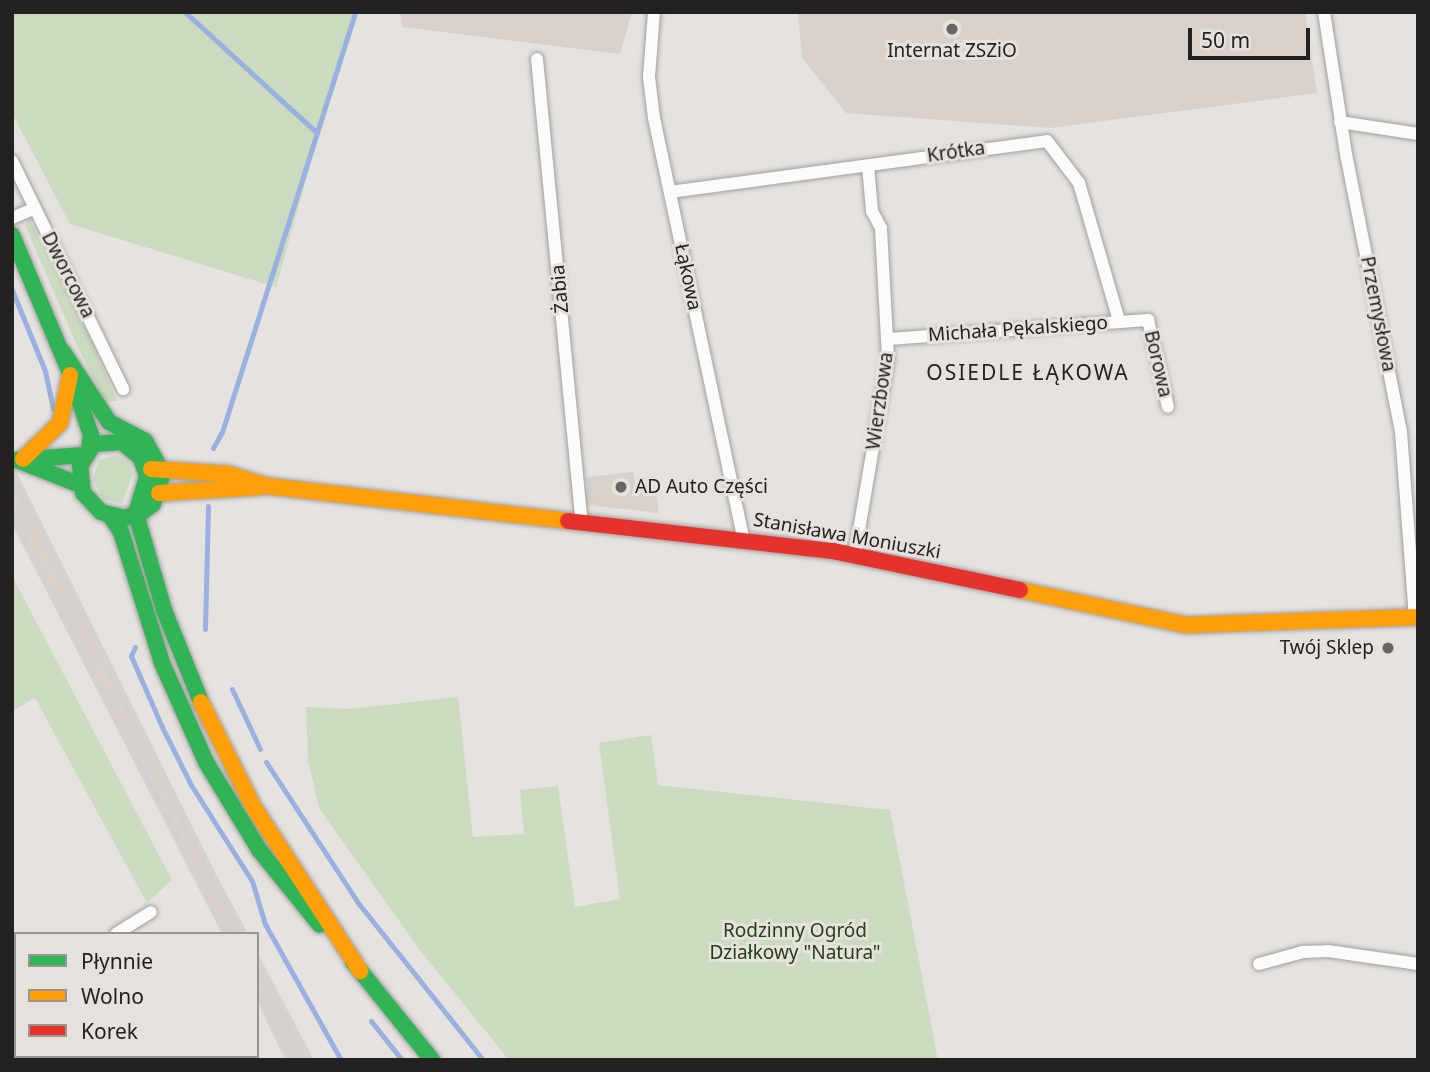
<!DOCTYPE html>
<meta charset="utf-8">
<style>
body{margin:0}
#map{position:relative;width:1430px;height:1072px;overflow:hidden;background:#e5e2df;font-family:"Noto Sans",sans-serif}
div>[style]{position:absolute}
[style*='--x']{left:calc(var(--x)*1px);top:calc(var(--y)*1px);width:calc(var(--w)*1px);rotate:calc(var(--a)*1deg)}
.built>*{inset:0;background:#d8d1cb}
.green>*{inset:0;background:#cadbbf}
.stream>*{height:5px;margin:-2.5px;padding:0 2.5px;transform-origin:2.5px;border-radius:2.5px;background:#99b0e0}
.roads{filter:drop-shadow(0 0 2px #a29f9e) drop-shadow(0 0 2px #a29f9e)}
.street>*{height:12px;margin:-6px;padding:0 6px;transform-origin:6px;border-radius:6px;background:#fbfbfa}
.fast>*{height:16px;margin:-8px;padding:0 8px;transform-origin:8px;border-radius:8px;background:#30b455}
.slow>*{height:16px;margin:-8px;padding:0 8px;transform-origin:8px;border-radius:8px;background:#ff9f0a}
.jam>*{height:16px;margin:-8px;padding:0 8px;transform-origin:8px;border-radius:8px;background:#e5322d}
.rail>*{height:5px;margin-top:-2.5px;transform-origin:0;background:repeating-linear-gradient(90deg,#d1d0d0 0 14px,transparent 0 21px)}
.dots>*{width:19px;height:19px;translate:-50% -50%;box-sizing:border-box;border:4px solid #e7e1dd;border-radius:50%}
span{translate:-50% -50%;white-space:nowrap;text-align:center;line-height:1.15;-webkit-text-stroke:6px #e7e1dd;paint-order:stroke}
.poi-label{font-size:19px;color:#242220}
.left{translate:0 -50%;text-align:left}
.right{translate:-100% -50%;text-align:right}
.street-label{font-size:19px;color:#242220}
.park-label{font-size:19px;color:#224211}
.neighbourhood-label{font-size:21px;color:#242220;letter-spacing:2px}
.frame{position:absolute;inset:0;border:14px solid #242220;pointer-events:none}
.legend{position:absolute;left:14px;top:932px;width:245px;height:126px;box-sizing:border-box;background:#e7e1dd;border:2px solid #999591;margin:0;padding:9px 12px;list-style:none;font-size:21px;color:#242220}
.legend li{display:flex;align-items:center;gap:14px;height:35px}
.legend b{width:35px;border:2px solid #999591}
.scale{position:absolute;left:1188px;top:28px;width:122px;height:32px;box-sizing:border-box;border:4px solid #242220;border-top:0;padding-left:9px;font-size:21px;line-height:24px;white-space:nowrap;color:#242220;-webkit-text-stroke:5px #e7e1dd;paint-order:stroke}
</style>
<div id="map">
<div class="built">
<div style="clip-path:polygon(400px 12px,632px 12px,620px 54px,402px 27px)"></div>
<div style="clip-path:polygon(798px 12px,1305px 12px,1317px 93px,1050px 128px,846px 113px,802px 58px)"></div>
<div style="clip-path:polygon(12px 463px,216px 874px,248px 934px,222px 934px,12px 524px)"></div>
<div style="clip-path:polygon(633px 472px,636px 490px,655px 489px,659px 513px,587px 505px,587px 477px)"></div>
<div style="clip-path:polygon(257px 952px,314px 1060px,286px 1060px,282px 1053px,257px 1001px)"></div>
</div>
<div class="green">
<div style="clip-path:polygon(12px 12px,353px 12px,276px 287px,70px 224px,12px 113px)"></div>
<div style="clip-path:polygon(29px 218px,93px 345px,117px 401px,105px 401px,78px 348px,25px 225px)"></div>
<div style="clip-path:polygon(116px 455px,128px 462px,133px 473px,122px 504px,103px 499px,93px 479px,99px 460px)"></div>
<div style="clip-path:polygon(12px 576px,172px 880px,147px 903px,35px 698px,12px 711px)"></div>
<div style="clip-path:polygon(458px 697px,473px 837px,524px 834px,520px 790px,558px 786px,575px 907px,620px 899px,599px 743px,651px 735px,658px 785px,890px 810px,938px 1060px,509px 1060px,419px 949px,319px 808px,308px 760px,306px 707px,350px 709px)"></div>
</div>
<div class="stream">
<div style="--x:185;--y:12;--w:179;--a:42.5"></div>
<div style="--x:12;--y:290;--w:87;--a:67.8"></div>
<div style="--x:45;--y:371;--w:39;--a:78"></div>
<div style="--x:213;--y:448;--w:18;--a:-61"></div>
<div style="--x:222;--y:432;--w:441;--a:-72.4"></div>
<div style="--x:205;--y:629;--w:123;--a:-88.6"></div>
<div style="--x:135;--y:647;--w:10;--a:114"></div>
<div style="--x:131;--y:656;--w:77;--a:66.4"></div>
<div style="--x:162;--y:727;--w:65;--a:63.4"></div>
<div style="--x:191;--y:785;--w:114;--a:57.6"></div>
<div style="--x:252;--y:881;--w:45;--a:73.2"></div>
<div style="--x:265;--y:924;--w:156;--a:60.8"></div>
<div style="--x:232;--y:689;--w:66;--a:65"></div>
<div style="--x:266;--y:762;--w:170;--a:56.8"></div>
<div style="--x:359;--y:904;--w:199;--a:51.5"></div>
<div style="--x:371;--y:1021;--w:50;--a:51.5"></div>
</div>
<div class="roads">
<div class="street">
<div style="--x:654;--y:12;--w:65;--a:94.4"></div>
<div style="--x:649;--y:77;--w:41;--a:83"></div>
<div style="--x:654;--y:118;--w:431;--a:78"></div>
<div style="--x:1324;--y:12;--w:144;--a:81.2"></div>
<div style="--x:1346;--y:154;--w:283;--a:78.8"></div>
<div style="--x:1401;--y:432;--w:186;--a:85.7"></div>
<div style="--x:537;--y:59;--w:463;--a:84.5"></div>
<div style="--x:1340;--y:122;--w:79;--a:8.7"></div>
<div style="--x:12;--y:161;--w:254;--a:64"></div>
<div style="--x:670;--y:192;--w:380;--a:-7.7"></div>
<div style="--x:1047;--y:141;--w:53;--a:52.7"></div>
<div style="--x:1079;--y:183;--w:144;--a:73.8"></div>
<div style="--x:12;--y:218;--w:25;--a:-23"></div>
<div style="--x:888;--y:339;--w:261;--a:-4.2"></div>
<div style="--x:1148;--y:320;--w:89;--a:77.1"></div>
<div style="--x:855;--y:554;--w:199;--a:-80.4"></div>
<div style="--x:888;--y:358;--w:130;--a:-93.1"></div>
<div style="--x:881;--y:228;--w:19;--a:-118"></div>
<div style="--x:872;--y:211;--w:46;--a:-95"></div>
<div style="--x:116;--y:934;--w:41;--a:-32.2"></div>
<div style="--x:1259;--y:964;--w:46;--a:-15.3"></div>
<div style="--x:1303;--y:952;--w:25;--a:-2"></div>
<div style="--x:1328;--y:951;--w:91;--a:8.2"></div>
<div style="--x:12;--y:1000;--w:4;--a:-27"></div>
</div>
<div class="fast">
<div style="--x:12;--y:235;--w:150;--a:67.2"></div>
<div style="--x:70;--y:373;--w:65;--a:71.3"></div>
<div style="--x:91;--y:435;--w:14;--a:98"></div>
<div style="--x:63;--y:352;--w:84;--a:56.7"></div>
<div style="--x:109;--y:422;--w:41;--a:27.8"></div>
<div style="--x:145;--y:441;--w:37;--a:61"></div>
<div style="--x:163;--y:473;--w:33;--a:108"></div>
<div style="--x:153;--y:504;--w:14;--a:144"></div>
<div style="--x:142;--y:512;--w:6;--a:162"></div>
<div style="--x:136;--y:514;--w:12;--a:160"></div>
<div style="--x:125;--y:518;--w:25;--a:-166"></div>
<div style="--x:101;--y:512;--w:26;--a:-133"></div>
<div style="--x:83;--y:493;--w:27;--a:-96"></div>
<div style="--x:80;--y:466;--w:26;--a:-58"></div>
<div style="--x:94;--y:444;--w:28;--a:-4"></div>
<div style="--x:122;--y:442;--w:25;--a:40"></div>
<div style="--x:141;--y:458;--w:20;--a:72"></div>
<div style="--x:147;--y:477;--w:39;--a:107"></div>
<div style="--x:136;--y:514;--w:100;--a:73.7"></div>
<div style="--x:164;--y:610;--w:99;--a:68.1"></div>
<div style="--x:17;--y:460;--w:68;--a:21.6"></div>
<div style="--x:18;--y:460;--w:66;--a:-4.3"></div>
<div style="--x:111;--y:517;--w:18;--a:56"></div>
<div style="--x:121;--y:532;--w:137;--a:72.6"></div>
<div style="--x:162;--y:663;--w:108;--a:66"></div>
<div style="--x:206;--y:762;--w:104;--a:58.8"></div>
<div style="--x:260;--y:851;--w:95;--a:51"></div>
<div style="--x:353;--y:962;--w:126;--a:51.1"></div>
</div>
<div class="slow">
<div style="--x:23;--y:459;--w:52;--a:-44.2"></div>
<div style="--x:60;--y:423;--w:49;--a:-78.2"></div>
<div style="--x:151;--y:469;--w:77;--a:3.7"></div>
<div style="--x:228;--y:474;--w:41;--a:17.1"></div>
<div style="--x:267;--y:486;--w:303;--a:6.6"></div>
<div style="--x:159;--y:493;--w:101;--a:-3.4"></div>
<div style="--x:1020;--y:590;--w:170;--a:11.9"></div>
<div style="--x:1186;--y:625;--w:232;--a:-2"></div>
<div style="--x:201;--y:702;--w:116;--a:63.4"></div>
<div style="--x:253;--y:806;--w:197;--a:57"></div>
</div>
<div class="jam">
<div style="--x:568;--y:521;--w:267;--a:6.5"></div>
<div style="--x:833;--y:551;--w:191;--a:11.8"></div>
</div>
</div>
<div class="rail">
<div style="--x:12;--y:478;--w:510;--a:63.43"></div>
<div style="--x:12;--y:512;--w:474;--a:63"></div>
<div style="--x:257;--y:967;--w:106;--a:61.7"></div>
<div style="--x:257;--y:992;--w:77;--a:62.1"></div>
</div>
<div class="dots">
<div style="left:952px;top:29px;background:#686563"></div>
<div style="left:621px;top:487px;background:#686563"></div>
<div style="left:1388px;top:648px;background:#686563"></div>
</div>
<div class="poi-label">
<span style="left:952px;top:51px">Internat ZSZiO</span>
<span class="left" style="left:635px;top:487px">AD Auto Części</span>
<span class="right" style="left:1374px;top:648px">Twój Sklep</span>
</div>
<div class="street-label">
<span style="left:956px;top:152px;rotate:-8deg">Krótka</span>
<span style="left:68px;top:275px;rotate:63deg">Dworcowa</span>
<span style="left:688px;top:277px;rotate:78deg">Łąkowa</span>
<span style="left:560px;top:289px;rotate:-95deg">Żabia</span>
<span style="left:1378px;top:314px;rotate:79deg">Przemysłowa</span>
<span style="left:1018px;top:329px;rotate:-4deg">Michała Pękalskiego</span>
<span style="left:1158px;top:364px;rotate:77deg">Borowa</span>
<span style="left:880px;top:401px;rotate:-82deg">Wierzbowa</span>
<span style="left:847px;top:536px;rotate:10deg">Stanisława Moniuszki</span>
</div>
<div class="park-label">
<span style="left:795px;top:942px">Rodzinny Ogród<br>Działkowy "Natura"</span>
</div>
<div class="neighbourhood-label">
<span style="left:1028px;top:372px">OSIEDLE ŁĄKOWA</span>
</div>
<div class="frame"></div>
<ul class="legend">
<li><b style="height:9px;background:#30b455"></b>Płynnie</li>
<li><b style="height:9px;background:#ff9f0a"></b>Wolno</li>
<li><b style="height:9px;background:#e5322d"></b>Korek</li>
</ul>
<div class="scale">50 m</div>
</div>
